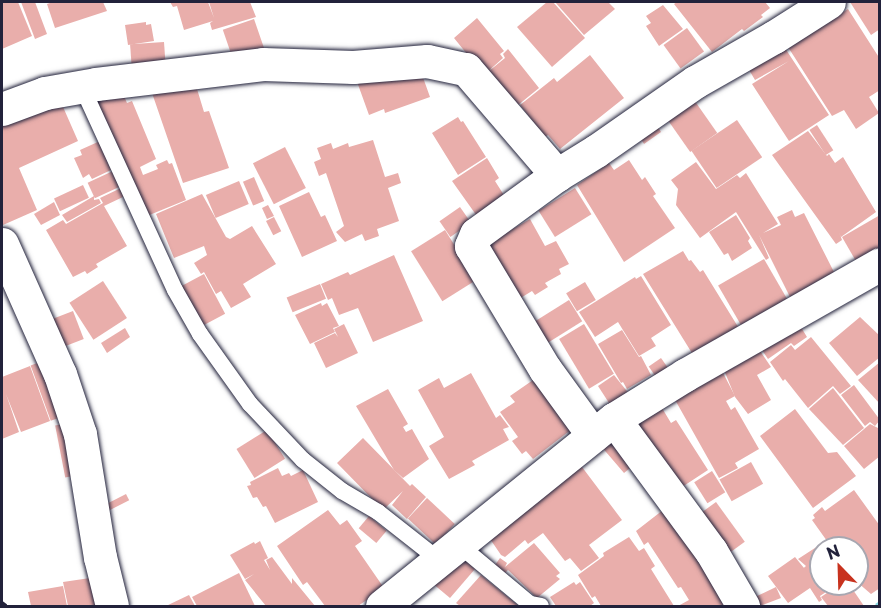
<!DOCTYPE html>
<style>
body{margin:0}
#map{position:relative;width:881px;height:608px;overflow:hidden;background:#fff;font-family:"Playpen Sans",sans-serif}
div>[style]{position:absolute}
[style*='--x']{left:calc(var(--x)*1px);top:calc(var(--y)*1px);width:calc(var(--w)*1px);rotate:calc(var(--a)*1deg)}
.stream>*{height:9px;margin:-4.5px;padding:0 4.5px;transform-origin:4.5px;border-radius:4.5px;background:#87d7e1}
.building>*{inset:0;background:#e9aeab;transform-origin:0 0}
.path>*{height:4px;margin-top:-2px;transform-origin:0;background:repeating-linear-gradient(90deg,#22223b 0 4.5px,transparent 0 9px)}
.roads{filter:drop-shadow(0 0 2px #22223b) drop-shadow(0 0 2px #22223b)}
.service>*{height:16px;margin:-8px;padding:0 8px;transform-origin:8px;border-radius:8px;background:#fff}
.minor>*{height:33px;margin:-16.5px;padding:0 16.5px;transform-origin:16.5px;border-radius:16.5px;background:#fff}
span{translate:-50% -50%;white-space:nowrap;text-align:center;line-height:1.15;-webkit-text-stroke:4.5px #fff;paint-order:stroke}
.frame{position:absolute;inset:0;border:3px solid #22223b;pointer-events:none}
.north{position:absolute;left:809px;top:536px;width:60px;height:60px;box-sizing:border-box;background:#fff;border:2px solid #a7a7b1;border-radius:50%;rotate:337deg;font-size:16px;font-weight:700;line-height:24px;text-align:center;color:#22223b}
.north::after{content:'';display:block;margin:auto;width:21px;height:27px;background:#c8321e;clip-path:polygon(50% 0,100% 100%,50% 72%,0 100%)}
</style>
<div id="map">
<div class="stream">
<div style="--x:879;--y:606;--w:1;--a:0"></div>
</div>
<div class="building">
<div style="clip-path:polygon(2px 2px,18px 2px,32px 36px,2px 49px)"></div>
<div style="clip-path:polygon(21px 2px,35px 2px,47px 34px,35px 39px)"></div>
<div style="clip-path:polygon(53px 2px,103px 2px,107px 11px,55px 28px,47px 4px)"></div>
<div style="clip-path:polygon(170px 2px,208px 2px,214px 18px,209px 2px,250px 2px,256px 17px,212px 30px,210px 23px,213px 21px,184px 30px,177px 6px,173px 7px)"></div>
<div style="clip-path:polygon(547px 2px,553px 2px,585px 38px,552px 67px,517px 27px)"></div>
<div style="clip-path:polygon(555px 2px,608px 2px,615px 9px,584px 35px)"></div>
<div style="clip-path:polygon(677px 2px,765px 2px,770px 8px,761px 15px,763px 17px,744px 31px,742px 29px,712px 52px,674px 4px)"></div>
<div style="clip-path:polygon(850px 2px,880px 2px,880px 29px,871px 35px)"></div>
<div style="clip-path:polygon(663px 5px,683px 29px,659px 46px,646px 26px,651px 23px,646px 16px)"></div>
<div style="clip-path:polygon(848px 9px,880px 59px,880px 90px,869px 97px,879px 113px,856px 129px,844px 110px,832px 116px,788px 47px)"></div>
<div style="clip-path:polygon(477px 18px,504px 51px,500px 54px,503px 58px,484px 75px,454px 38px)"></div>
<div style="left:254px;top:19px;width:31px;height:33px;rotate:71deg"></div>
<div style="clip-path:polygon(146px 22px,146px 25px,151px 24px,154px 41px,128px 45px,125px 25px)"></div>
<div style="left:687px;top:28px;width:29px;height:29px;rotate:54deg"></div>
<div style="left:164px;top:42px;width:26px;height:34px;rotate:86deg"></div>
<div style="clip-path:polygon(781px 42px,829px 115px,789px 141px,752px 84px,789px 61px,755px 80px,745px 63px)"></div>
<div style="clip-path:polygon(508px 49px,539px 88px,512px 110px,484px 75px,505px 58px,503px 54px)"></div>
<div style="clip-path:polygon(590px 55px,624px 98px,560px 149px,548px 135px,545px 137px,520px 105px,554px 78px,557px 82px)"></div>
<div style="clip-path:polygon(420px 69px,430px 97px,385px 113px,384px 109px,369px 115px,356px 79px)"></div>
<div style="clip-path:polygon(194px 79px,204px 112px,209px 111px,229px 168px,183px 183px,152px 93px)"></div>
<div style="clip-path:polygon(121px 89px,127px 103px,132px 101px,156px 159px,140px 167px,143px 175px,158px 169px,156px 165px,167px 160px,169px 164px,172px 163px,186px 200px,147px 216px,94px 100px)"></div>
<div style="left:692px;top:97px;width:44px;height:33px;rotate:55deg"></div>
<div style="clip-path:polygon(60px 100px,78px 141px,19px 168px,37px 210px,3px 225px,2px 124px)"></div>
<div style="clip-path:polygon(458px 117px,461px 122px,463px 121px,486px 157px,458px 175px,432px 133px)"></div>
<div style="left:737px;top:120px;width:45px;height:55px;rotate:56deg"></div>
<div style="clip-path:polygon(655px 122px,661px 132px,644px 144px,637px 132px)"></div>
<div style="left:817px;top:125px;width:30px;height:9px;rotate:57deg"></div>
<div style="clip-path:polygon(808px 131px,827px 156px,829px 154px,835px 163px,843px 157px,876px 212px,841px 237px,839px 232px,842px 240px,836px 244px,772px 155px)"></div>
<div style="clip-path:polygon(373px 140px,385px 177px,398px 173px,401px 183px,388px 188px,399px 221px,377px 229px,379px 236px,365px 241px,362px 234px,345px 242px,336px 232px,344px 226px,326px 173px,319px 176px,314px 162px,321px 159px,317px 148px,331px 143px,333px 149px,348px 143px,349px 147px)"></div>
<div style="clip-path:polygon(100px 141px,111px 170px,92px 179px,89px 174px,83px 178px,74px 158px,82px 155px,80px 150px)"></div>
<div style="left:285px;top:147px;width:46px;height:36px;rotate:63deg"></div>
<div style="clip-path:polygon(487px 158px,499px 178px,495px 181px,507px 200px,479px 219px,452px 181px)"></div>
<div style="clip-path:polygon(629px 160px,642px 180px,645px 177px,656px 194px,653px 196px,675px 228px,624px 262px,577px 185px,609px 163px,614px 170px)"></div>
<div style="clip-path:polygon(696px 162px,716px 189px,737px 175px,740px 178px,746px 173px,778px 224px,763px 233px,781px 225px,777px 217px,792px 210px,795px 217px,804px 213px,835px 274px,790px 297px,759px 235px,769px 258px,766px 260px,736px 212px,700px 238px,676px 205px,678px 189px,671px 180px)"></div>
<div style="left:113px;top:171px;width:17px;height:28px;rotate:65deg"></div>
<div style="left:254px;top:177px;width:26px;height:12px;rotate:67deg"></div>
<div style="left:239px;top:181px;width:25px;height:36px;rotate:67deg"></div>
<div style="left:83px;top:185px;width:14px;height:32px;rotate:65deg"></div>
<div style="clip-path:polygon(121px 188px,125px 196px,104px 206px,127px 246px,96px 264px,98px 267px,87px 274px,85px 271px,73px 277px,46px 230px,63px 220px,66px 224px,103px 203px,100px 198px)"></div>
<div style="left:575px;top:188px;width:31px;height:43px;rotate:58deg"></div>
<div style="clip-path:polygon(309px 192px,321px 217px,325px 215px,337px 241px,302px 257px,279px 206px)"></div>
<div style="clip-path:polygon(202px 194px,226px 237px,230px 239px,252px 226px,276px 264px,243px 284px,251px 297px,231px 308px,221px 291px,216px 294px,204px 272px,201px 274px,194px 263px,207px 255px,204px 246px,174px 258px,156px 214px)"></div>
<div style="clip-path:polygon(94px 196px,94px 200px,99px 199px,101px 203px,67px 222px,62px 215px)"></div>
<div style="clip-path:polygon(54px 202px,60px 215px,41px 225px,34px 214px)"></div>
<div style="clip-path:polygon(268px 205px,274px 216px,267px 219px,262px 208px)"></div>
<div style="left:460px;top:207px;width:19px;height:25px;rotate:55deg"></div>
<div style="clip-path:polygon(736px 215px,750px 238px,748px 241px,752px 248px,732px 261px,728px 253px,724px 255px,709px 232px)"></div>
<div style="clip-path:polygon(880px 215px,880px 250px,857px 263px,842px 237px)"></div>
<div style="left:274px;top:217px;width:16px;height:9px;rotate:63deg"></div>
<div style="clip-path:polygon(530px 219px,545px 246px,556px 241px,569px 264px,559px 269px,561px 274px,545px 283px,548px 287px,535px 295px,532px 291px,519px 299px,487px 244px)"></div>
<div style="left:445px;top:230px;width:59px;height:40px;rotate:58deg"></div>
<div style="clip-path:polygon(683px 251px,689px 261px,691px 260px,700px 272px,703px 270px,740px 330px,695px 358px,643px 274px)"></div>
<div style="clip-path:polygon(394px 255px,423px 321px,373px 342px,358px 308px,339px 315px,332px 298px,328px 300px,321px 284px,348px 272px,350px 275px)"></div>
<div style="left:764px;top:259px;width:46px;height:53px;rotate:60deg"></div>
<div style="left:204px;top:274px;width:45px;height:27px;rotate:62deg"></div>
<div style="clip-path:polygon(641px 276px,671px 325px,651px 338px,656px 346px,639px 356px,618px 322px,595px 337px,579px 312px,635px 277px,636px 279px)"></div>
<div style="left:103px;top:281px;width:44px;height:40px;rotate:57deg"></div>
<div style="left:585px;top:282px;width:21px;height:22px;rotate:59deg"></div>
<div style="left:320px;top:284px;width:16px;height:36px;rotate:68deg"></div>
<div style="left:569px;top:300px;width:25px;height:48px;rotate:58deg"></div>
<div style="clip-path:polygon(321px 303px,322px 306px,327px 303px,339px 326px,333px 328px,335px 332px,310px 344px,295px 315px)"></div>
<div style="left:73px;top:311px;width:30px;height:27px;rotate:69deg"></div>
<div style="clip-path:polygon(860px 317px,880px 336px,880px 357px,857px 376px,829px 343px)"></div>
<div style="clip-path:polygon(344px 324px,358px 353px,326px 368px,314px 343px,335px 333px,338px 337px,334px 329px)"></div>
<div style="left:584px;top:324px;width:58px;height:29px;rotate:59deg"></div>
<div style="clip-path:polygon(799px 324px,807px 337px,794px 346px,791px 343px,768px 359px,760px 347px)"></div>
<div style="clip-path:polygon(125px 328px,130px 337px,107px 353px,101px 343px)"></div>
<div style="clip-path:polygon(622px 330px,639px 357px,641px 356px,651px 375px,627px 389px,623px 382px,621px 383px,598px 344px)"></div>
<div style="clip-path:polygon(811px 337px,851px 386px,840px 394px,833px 386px,808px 408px,785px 379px,783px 381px,770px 362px,791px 345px,795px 350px)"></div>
<div style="clip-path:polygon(758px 348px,771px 367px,757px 375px,771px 400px,748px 414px,735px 397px,724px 370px)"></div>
<div style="left:661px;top:358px;width:12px;height:15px;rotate:55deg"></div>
<div style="left:40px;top:362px;width:59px;height:10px;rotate:70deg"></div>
<div style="clip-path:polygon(880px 362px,880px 404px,858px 380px)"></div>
<div style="clip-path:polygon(30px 366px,50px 421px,21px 432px,6px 394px,19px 432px,2px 439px,2px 377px)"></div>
<div style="clip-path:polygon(722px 371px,735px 396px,726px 401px,731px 410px,735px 407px,759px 449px,735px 463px,738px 468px,719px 478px,674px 398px)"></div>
<div style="clip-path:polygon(471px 373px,496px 418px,500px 415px,509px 427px,503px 429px,509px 440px,472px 461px,475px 465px,449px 479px,429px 446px,444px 437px,418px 390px,439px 378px,444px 388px)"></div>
<div style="clip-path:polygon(614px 375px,630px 395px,611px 406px,598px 386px)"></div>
<div style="clip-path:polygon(536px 378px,572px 429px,533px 459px,526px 451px,522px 454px,512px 441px,518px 437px,500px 412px,515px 402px,510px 396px)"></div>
<div style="clip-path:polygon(854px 385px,880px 420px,875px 426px,870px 422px,865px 426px,841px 395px)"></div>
<div style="clip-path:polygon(833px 388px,864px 428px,843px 445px,809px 409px)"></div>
<div style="clip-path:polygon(388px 389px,408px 424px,403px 427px,406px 432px,412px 429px,429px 459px,403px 478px,394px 470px,356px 406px)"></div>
<div style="clip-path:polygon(662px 408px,671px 423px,676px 420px,708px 470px,679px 489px,633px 426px)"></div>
<div style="clip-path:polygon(795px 409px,828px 453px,837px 452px,856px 476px,813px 508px,760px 436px)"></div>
<div style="left:63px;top:424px;width:53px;height:8px;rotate:79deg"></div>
<div style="clip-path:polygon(870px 424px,880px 429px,880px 456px,864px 469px,844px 446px)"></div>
<div style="left:267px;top:430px;width:34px;height:36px;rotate:58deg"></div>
<div style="clip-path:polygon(612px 435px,619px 445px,614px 450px,621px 445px,635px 464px,624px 473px,600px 445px)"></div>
<div style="clip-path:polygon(363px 438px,410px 486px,412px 484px,426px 497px,407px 519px,392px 505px,403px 491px,383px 510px,337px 463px)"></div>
<div style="left:751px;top:462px;width:25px;height:36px;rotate:61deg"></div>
<div style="clip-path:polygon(579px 463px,622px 520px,589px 545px,599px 558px,581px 571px,570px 558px,565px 561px,543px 533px,528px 544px,525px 540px,505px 557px,501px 555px,486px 533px)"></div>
<div style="clip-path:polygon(278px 468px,282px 476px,289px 473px,291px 476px,303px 470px,318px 502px,275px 523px,266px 506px,263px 507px,257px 497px,253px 498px,247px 486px,251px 485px,250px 482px)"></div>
<div style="left:712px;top:471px;width:25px;height:21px;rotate:58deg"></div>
<div style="clip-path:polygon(854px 490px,880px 526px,880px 588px,871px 594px,857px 582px,857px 548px,832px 548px,812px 520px,815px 518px,813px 515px,822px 507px,825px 511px)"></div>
<div style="left:126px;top:494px;width:7px;height:23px;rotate:63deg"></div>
<div style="left:427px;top:498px;width:38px;height:28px;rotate:43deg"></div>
<div style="left:716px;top:502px;width:49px;height:26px;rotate:54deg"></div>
<div style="clip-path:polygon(328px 510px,340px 525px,347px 520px,362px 541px,355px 546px,384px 588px,358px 606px,325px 606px,307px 582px,303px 585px,277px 546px)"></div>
<div style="clip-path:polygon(663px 510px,703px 565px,725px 606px,678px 606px,689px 600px,681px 587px,678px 588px,648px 542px,644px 545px,636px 531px)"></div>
<div style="left:369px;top:516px;width:23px;height:16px;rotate:40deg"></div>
<div style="clip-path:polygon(629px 537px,639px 551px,644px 548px,655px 566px,651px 569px,674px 606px,601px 606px,595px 596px,592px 598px,578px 575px,604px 556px,603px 553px)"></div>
<div style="clip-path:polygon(260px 541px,268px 558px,264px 560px,270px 570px,266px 560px,272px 557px,292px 584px,292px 578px,315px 606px,266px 606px,245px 580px,254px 574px,245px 579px,230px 555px,254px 542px,255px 544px)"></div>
<div style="clip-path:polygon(534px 543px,560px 573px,556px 576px,560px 579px,537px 598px,508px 570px,505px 573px,495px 565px,500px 558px,507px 563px,505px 567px)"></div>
<div style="clip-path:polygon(818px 546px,821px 551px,821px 584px,838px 584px,820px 596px,822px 600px,819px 602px,810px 588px,788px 603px,768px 576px,795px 557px,804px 568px,799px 572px,806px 566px,798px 559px)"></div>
<div style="clip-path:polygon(462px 557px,475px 569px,450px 598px,432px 583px)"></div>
<div style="clip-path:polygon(239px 573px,255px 606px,197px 606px,192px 597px)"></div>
<div style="clip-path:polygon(481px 575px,519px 606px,460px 606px,456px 603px)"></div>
<div style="clip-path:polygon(90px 578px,95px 605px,68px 606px,63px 582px)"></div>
<div style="clip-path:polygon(574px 582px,576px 585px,580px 582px,594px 603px,590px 606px,556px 606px,550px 597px)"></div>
<div style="clip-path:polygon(840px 584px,849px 584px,864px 606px,828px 606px,821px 597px)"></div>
<div style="clip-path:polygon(63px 586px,67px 606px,31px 606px,28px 592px)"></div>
<div style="clip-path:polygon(776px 587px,781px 598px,760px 606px,755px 597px)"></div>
<div style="clip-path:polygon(189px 595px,195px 606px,166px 606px)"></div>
</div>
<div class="path">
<div style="--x:2;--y:603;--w:5;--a:37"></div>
</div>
<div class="roads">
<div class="service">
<div style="--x:82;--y:87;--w:223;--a:65.4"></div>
<div style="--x:175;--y:290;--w:51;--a:60.4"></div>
<div style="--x:200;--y:334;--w:86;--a:54.5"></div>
<div style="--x:250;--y:404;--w:77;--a:46.6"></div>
<div style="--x:303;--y:460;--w:50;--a:38.5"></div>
<div style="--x:342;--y:491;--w:42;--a:30.3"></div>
<div style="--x:378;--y:512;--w:78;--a:38.2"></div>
<div style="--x:458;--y:544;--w:94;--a:39.8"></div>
<div style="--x:530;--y:604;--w:11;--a:10"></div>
</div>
<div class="minor">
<div style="--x:2;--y:109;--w:46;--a:-20.4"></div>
<div style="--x:45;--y:93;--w:52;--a:-10"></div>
<div style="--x:96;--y:84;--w:168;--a:-6.8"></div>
<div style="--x:263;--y:64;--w:90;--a:1.9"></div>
<div style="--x:353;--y:67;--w:74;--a:-4.6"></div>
<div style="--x:427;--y:61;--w:40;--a:12"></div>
<div style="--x:466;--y:69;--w:140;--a:49.4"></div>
<div style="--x:557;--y:175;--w:46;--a:-31.6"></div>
<div style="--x:596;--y:151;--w:121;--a:-34.9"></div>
<div style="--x:695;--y:82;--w:91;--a:-29.7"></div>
<div style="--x:774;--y:37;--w:65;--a:-32.5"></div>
<div style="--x:557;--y:175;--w:100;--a:143.9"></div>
<div style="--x:476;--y:234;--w:13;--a:113"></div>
<div style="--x:471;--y:246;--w:144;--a:59"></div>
<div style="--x:545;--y:369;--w:82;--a:54"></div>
<div style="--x:2;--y:244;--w:142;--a:66"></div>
<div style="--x:60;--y:374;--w:63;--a:71.6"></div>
<div style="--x:80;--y:434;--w:125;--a:80.8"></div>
<div style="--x:100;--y:557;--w:50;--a:76.2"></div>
<div style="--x:614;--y:419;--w:164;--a:53.7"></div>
<div style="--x:711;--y:551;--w:64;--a:59.8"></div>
<div style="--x:382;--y:606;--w:298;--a:-38.9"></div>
<div style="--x:614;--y:419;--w:84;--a:-31.8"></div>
<div style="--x:685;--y:375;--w:224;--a:-29.6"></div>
</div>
</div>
<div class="frame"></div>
<div class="north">N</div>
</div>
